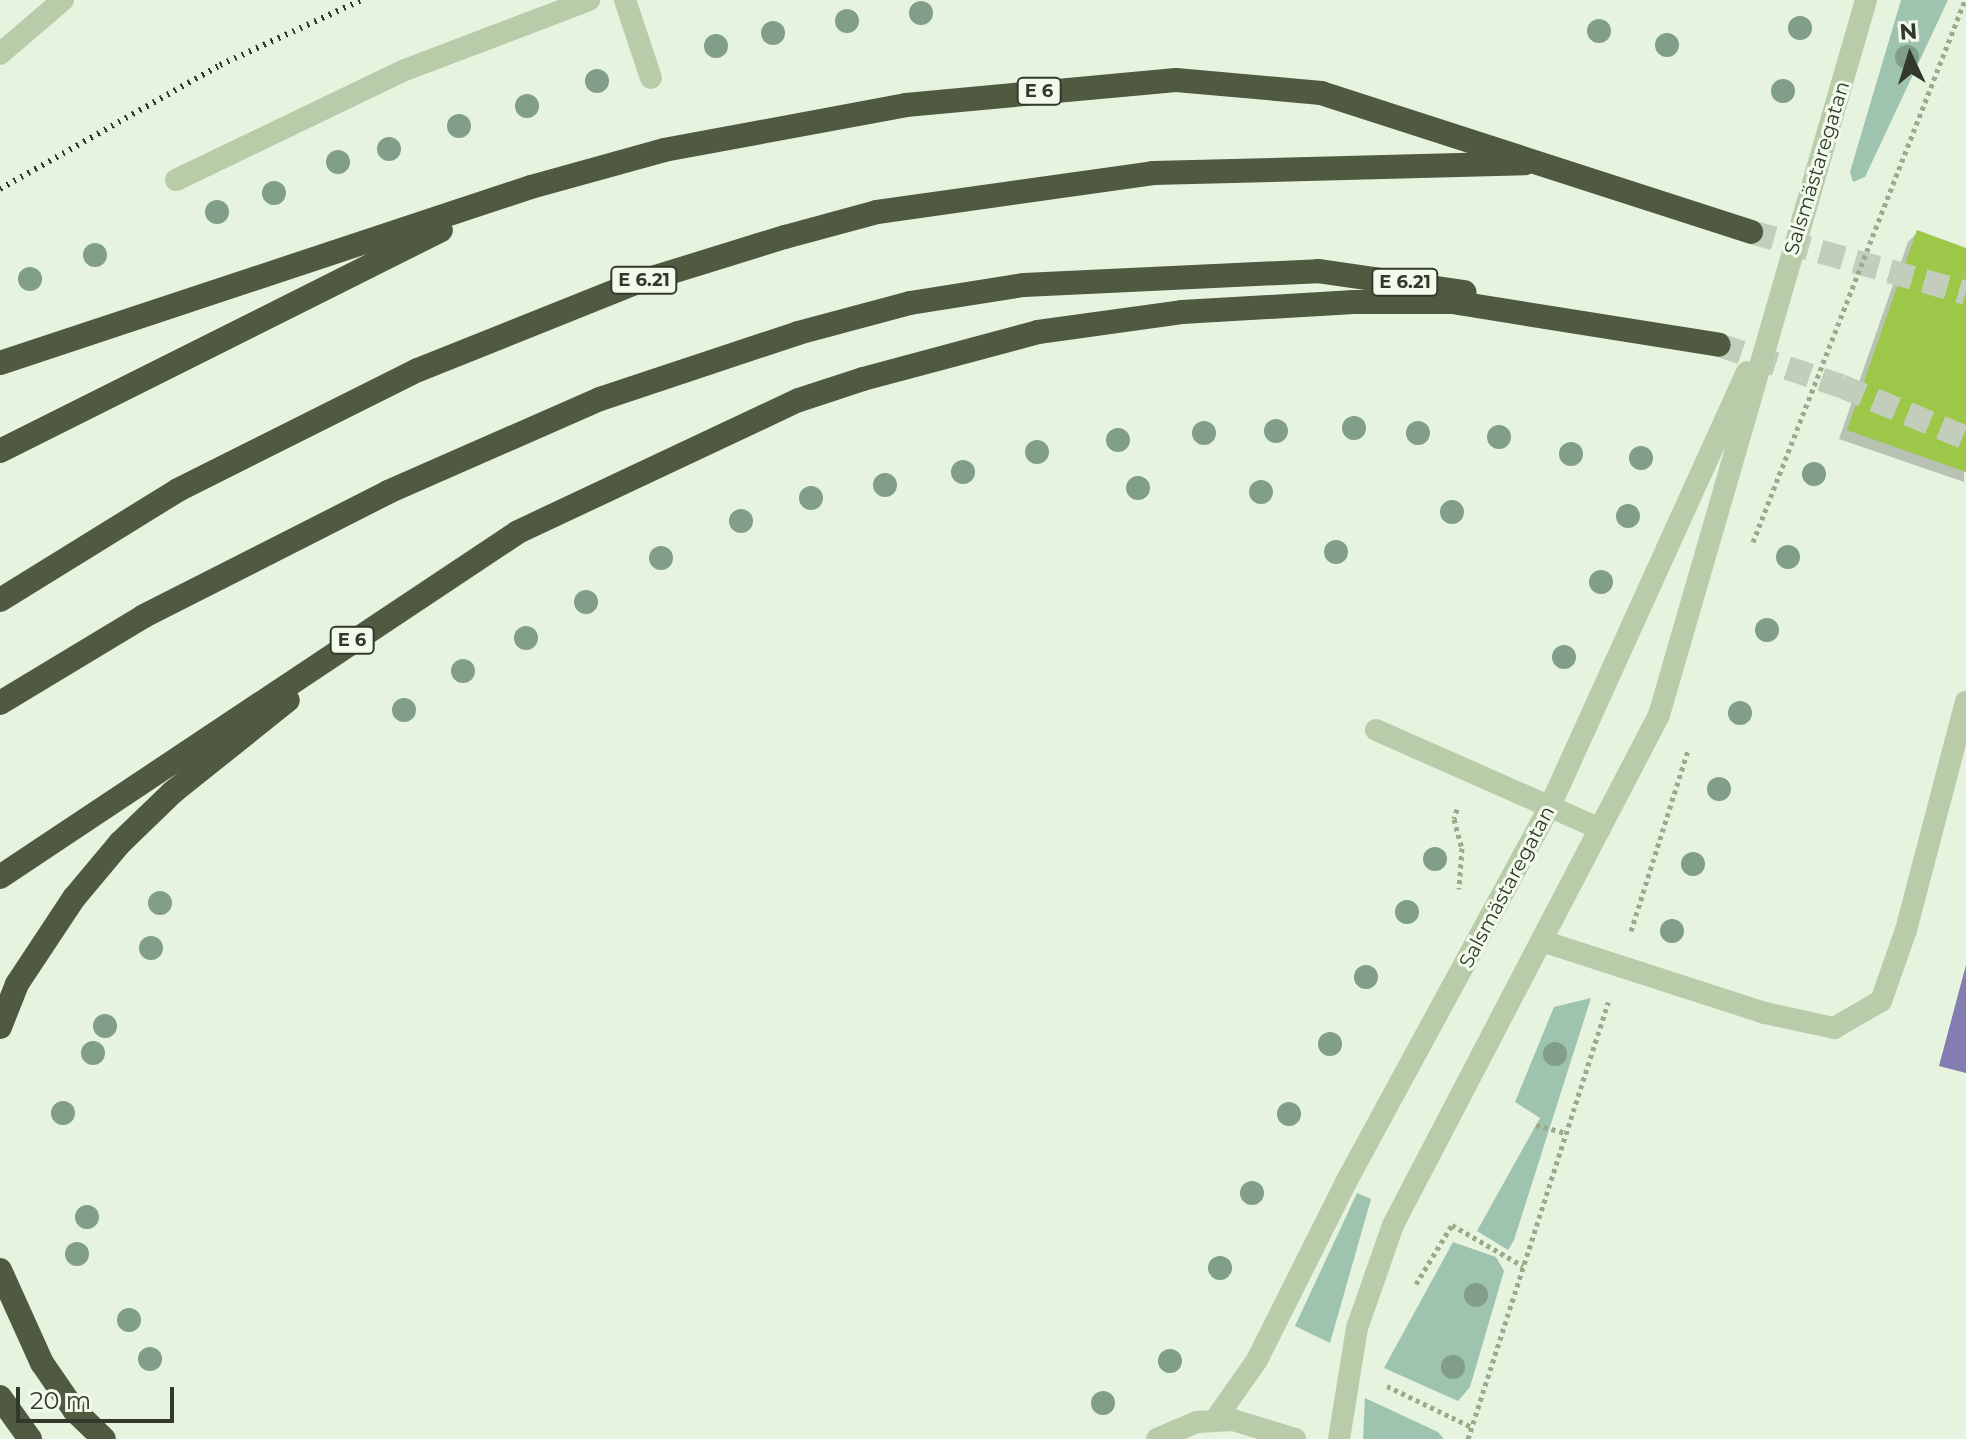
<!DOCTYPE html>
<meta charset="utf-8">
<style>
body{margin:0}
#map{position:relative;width:1966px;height:1439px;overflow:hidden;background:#e6f3df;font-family:Montserrat,sans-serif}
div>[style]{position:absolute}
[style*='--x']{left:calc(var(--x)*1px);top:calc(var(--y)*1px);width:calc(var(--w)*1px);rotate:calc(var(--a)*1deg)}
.green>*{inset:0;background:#9ec3ae}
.water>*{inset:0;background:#847db1}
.shadow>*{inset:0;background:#0003}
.building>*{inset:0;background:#9cc748}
.motorway-tunnel>*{height:24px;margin-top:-12px;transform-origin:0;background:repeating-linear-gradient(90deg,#c2cebb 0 24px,transparent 0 36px)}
.path>*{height:5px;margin-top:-2.5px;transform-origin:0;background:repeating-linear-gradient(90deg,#9aab89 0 4px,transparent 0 8px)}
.service>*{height:22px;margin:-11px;padding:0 11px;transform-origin:11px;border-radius:11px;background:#b9ccaa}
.tertiary>*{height:22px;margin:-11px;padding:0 11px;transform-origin:11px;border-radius:11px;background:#b9ccaa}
.motorway>*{height:24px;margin:-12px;padding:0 12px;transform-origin:12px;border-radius:12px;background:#505a41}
.rail>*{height:6px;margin-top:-3px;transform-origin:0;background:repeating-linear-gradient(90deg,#33392a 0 2px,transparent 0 8px)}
.trees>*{width:24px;height:24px;margin:-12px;border-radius:50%;background:#809e88}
span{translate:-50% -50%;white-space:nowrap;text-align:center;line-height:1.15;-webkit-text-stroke:6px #f1faeb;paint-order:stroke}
.shield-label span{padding:2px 6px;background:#f1faeb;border:2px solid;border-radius:6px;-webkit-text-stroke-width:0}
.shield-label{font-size:18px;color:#33392a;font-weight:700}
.street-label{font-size:20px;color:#33392a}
.north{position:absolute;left:1870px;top:16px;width:80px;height:80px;-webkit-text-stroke:6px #f1faeb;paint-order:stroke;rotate:356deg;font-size:22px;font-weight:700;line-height:32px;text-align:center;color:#33392a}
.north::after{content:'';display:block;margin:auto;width:28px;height:36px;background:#33392a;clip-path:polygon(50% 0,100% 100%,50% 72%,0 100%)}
.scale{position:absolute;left:16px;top:1387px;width:158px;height:36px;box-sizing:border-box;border:4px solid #33392a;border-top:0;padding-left:10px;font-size:24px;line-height:28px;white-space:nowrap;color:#33392a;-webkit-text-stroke:6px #f1faeb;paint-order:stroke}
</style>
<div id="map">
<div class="green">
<div style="clip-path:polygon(1901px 0,1948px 0,1865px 177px,1853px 182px,1850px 172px)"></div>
<div style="clip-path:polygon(1591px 998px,1514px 1240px,1508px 1250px,1477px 1231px,1540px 1118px,1515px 1102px,1554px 1007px)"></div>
<div style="clip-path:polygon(1357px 1193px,1371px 1199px,1330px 1343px,1295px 1326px)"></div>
<div style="clip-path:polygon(1453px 1242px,1496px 1257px,1504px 1271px,1470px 1387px,1458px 1401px,1384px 1368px)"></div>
<div style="clip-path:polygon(1365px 1398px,1438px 1432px,1444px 1439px,1363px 1439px)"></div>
</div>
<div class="water">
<div style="clip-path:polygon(1966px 965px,1966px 1073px,1939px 1066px)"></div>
</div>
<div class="shadow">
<div style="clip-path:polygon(1917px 233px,1966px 250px,1964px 482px,1839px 439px,1908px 242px)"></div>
</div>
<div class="building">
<div style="clip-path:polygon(1917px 230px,1966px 248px,1966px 472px,1847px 430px)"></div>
</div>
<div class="motorway-tunnel">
<div style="--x:1751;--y:232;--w:223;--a:15.8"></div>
<div style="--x:1719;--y:345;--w:129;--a:18.6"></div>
<div style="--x:1841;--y:386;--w:135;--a:22.6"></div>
</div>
<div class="path">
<div style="--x:1753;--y:542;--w:582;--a:-68.64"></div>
<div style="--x:1457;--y:809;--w:10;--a:107"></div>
<div style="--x:1454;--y:819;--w:30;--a:75"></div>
<div style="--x:1462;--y:848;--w:41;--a:94.2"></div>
<div style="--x:1631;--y:931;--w:190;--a:-72.5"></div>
<div style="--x:1536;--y:1125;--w:30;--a:15"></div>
<div style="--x:1416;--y:1284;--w:69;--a:-58.6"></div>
<div style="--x:1452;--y:1225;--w:82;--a:30"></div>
<div style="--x:1387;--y:1386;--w:94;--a:25.8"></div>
<div style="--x:1468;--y:1439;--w:459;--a:-72.2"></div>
</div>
<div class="service">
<div style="--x:625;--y:0;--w:82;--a:71.6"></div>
<div style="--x:0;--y:54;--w:83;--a:-40.6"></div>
<div style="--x:176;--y:180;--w:254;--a:-25.7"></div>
<div style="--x:405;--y:70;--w:197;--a:-20.8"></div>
<div style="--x:1376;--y:730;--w:245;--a:23.8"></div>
<div style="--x:1542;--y:941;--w:234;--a:17.9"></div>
<div style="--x:1765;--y:1013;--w:71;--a:12.3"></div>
<div style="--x:1834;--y:1028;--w:54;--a:-29.9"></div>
<div style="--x:1881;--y:1001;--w:75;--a:-70.6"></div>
<div style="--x:1906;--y:930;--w:236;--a:-75.3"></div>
</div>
<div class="tertiary">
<div style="--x:1215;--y:1420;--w:73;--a:-55"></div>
<div style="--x:1257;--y:1360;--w:199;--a:-63.4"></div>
<div style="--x:1346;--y:1182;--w:430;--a:-61.5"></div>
<div style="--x:1551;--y:804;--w:474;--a:-65.6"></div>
<div style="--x:1157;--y:1439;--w:43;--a:-23"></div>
<div style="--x:1197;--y:1422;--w:36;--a:-3"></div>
<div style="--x:1233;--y:1420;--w:65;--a:17"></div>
<div style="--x:1339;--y:1439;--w:112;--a:-80.8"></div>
<div style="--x:1357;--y:1328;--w:109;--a:-70.7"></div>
<div style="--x:1393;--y:1225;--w:575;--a:-62.45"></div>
<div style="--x:1659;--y:715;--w:744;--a:-73.85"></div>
</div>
<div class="motorway">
<div style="--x:0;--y:363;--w:559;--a:-18.34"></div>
<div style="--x:531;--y:187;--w:138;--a:-15.5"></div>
<div style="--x:664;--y:150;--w:246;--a:-10.5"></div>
<div style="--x:906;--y:105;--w:271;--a:-5.3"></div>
<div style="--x:1176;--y:80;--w:146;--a:5.1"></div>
<div style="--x:1321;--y:93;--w:452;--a:17.9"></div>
<div style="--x:0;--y:451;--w:493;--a:-26.6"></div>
<div style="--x:0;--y:600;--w:209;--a:-31.7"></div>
<div style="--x:178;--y:490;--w:268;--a:-26.6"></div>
<div style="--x:418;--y:370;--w:235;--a:-21.8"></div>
<div style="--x:636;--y:283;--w:156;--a:-17.2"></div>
<div style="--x:785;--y:237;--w:95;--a:-15.2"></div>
<div style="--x:877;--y:212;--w:279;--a:-8"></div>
<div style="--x:1153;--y:173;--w:372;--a:-1.5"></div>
<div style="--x:0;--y:703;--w:168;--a:-31.1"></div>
<div style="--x:144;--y:616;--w:274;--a:-26.9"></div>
<div style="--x:388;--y:492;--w:232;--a:-23.7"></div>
<div style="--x:600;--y:399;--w:209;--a:-18.4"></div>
<div style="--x:798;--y:333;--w:116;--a:-15"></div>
<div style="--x:910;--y:303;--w:115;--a:-9"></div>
<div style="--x:1024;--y:285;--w:294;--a:-2.7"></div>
<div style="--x:1318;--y:271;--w:148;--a:8.2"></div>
<div style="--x:0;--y:877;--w:622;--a:-33.66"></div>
<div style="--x:518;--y:532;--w:310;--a:-25.2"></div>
<div style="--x:799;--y:400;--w:67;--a:-18.2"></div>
<div style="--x:863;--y:379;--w:181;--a:-15"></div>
<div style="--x:1038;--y:332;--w:145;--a:-7.9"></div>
<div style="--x:1182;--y:312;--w:172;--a:-3.3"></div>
<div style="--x:1354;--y:302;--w:98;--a:0"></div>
<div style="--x:1452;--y:302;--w:270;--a:9.1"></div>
<div style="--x:0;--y:1027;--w:46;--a:-68.4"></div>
<div style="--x:17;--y:984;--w:103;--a:-56.5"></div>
<div style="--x:74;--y:898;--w:72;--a:-50.1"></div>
<div style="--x:120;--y:843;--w:74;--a:-43.9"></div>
<div style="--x:173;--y:792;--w:147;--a:-38.7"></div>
<div style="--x:0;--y:1270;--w:102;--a:65.7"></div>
<div style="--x:42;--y:1363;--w:58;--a:55.5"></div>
<div style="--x:75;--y:1411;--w:40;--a:44"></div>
<div style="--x:0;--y:1397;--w:52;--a:54.5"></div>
</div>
<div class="rail">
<div style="--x:0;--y:189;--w:253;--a:-29.4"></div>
<div style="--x:220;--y:65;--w:155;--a:-24.7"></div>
</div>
<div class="trees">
<div style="left:921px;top:13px"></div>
<div style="left:847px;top:21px"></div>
<div style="left:1800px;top:28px"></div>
<div style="left:1599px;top:31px"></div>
<div style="left:773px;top:33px"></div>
<div style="left:1667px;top:45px"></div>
<div style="left:716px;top:46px"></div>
<div style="left:1907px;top:57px"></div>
<div style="left:597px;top:81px"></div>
<div style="left:1783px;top:91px"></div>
<div style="left:527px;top:106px"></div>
<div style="left:459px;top:126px"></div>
<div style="left:389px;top:149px"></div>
<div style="left:338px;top:162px"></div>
<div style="left:274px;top:193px"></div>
<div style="left:217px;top:212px"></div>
<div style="left:95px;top:255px"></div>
<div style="left:30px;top:279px"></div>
<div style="left:1354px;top:428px"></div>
<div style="left:1276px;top:431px"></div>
<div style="left:1204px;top:433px"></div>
<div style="left:1418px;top:433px"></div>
<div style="left:1499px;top:437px"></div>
<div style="left:1118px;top:440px"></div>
<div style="left:1037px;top:452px"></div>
<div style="left:1571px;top:454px"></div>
<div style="left:1641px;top:458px"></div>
<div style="left:963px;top:472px"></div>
<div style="left:1814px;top:474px"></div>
<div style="left:885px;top:485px"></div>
<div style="left:1138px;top:488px"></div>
<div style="left:1261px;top:492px"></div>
<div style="left:811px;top:498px"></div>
<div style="left:1452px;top:512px"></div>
<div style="left:1628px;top:516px"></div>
<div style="left:741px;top:521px"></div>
<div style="left:1336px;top:552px"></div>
<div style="left:1788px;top:557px"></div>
<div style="left:661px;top:558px"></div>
<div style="left:1601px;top:582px"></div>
<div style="left:586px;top:602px"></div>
<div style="left:1767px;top:630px"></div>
<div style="left:526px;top:638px"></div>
<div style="left:1564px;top:657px"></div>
<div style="left:463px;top:671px"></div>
<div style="left:404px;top:710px"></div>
<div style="left:1740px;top:713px"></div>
<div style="left:1719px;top:789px"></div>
<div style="left:1435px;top:859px"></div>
<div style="left:1693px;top:864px"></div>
<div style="left:160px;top:903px"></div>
<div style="left:1407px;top:912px"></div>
<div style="left:1672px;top:931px"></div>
<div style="left:151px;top:948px"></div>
<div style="left:1366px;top:977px"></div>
<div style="left:105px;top:1026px"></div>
<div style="left:1330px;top:1044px"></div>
<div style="left:93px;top:1053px"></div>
<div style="left:1555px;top:1054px"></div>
<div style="left:63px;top:1113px"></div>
<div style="left:1289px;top:1114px"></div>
<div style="left:1252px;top:1193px"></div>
<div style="left:87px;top:1217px"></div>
<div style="left:77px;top:1254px"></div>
<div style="left:1220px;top:1268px"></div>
<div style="left:1476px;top:1295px"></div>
<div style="left:129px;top:1320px"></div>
<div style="left:150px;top:1359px"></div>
<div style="left:1170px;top:1361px"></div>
<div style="left:1453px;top:1367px"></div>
<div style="left:1103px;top:1403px"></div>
</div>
<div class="shield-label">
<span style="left:1039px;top:91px">E 6</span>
<span style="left:644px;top:280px">E 6.21</span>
<span style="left:1405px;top:282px">E 6.21</span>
<span style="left:352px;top:640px">E 6</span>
</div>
<div class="street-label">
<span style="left:1817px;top:168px;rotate:-73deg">Salsmästaregatan</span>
<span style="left:1507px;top:887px;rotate:-62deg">Salsmästaregatan</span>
</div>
<div class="north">N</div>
<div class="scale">20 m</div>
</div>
